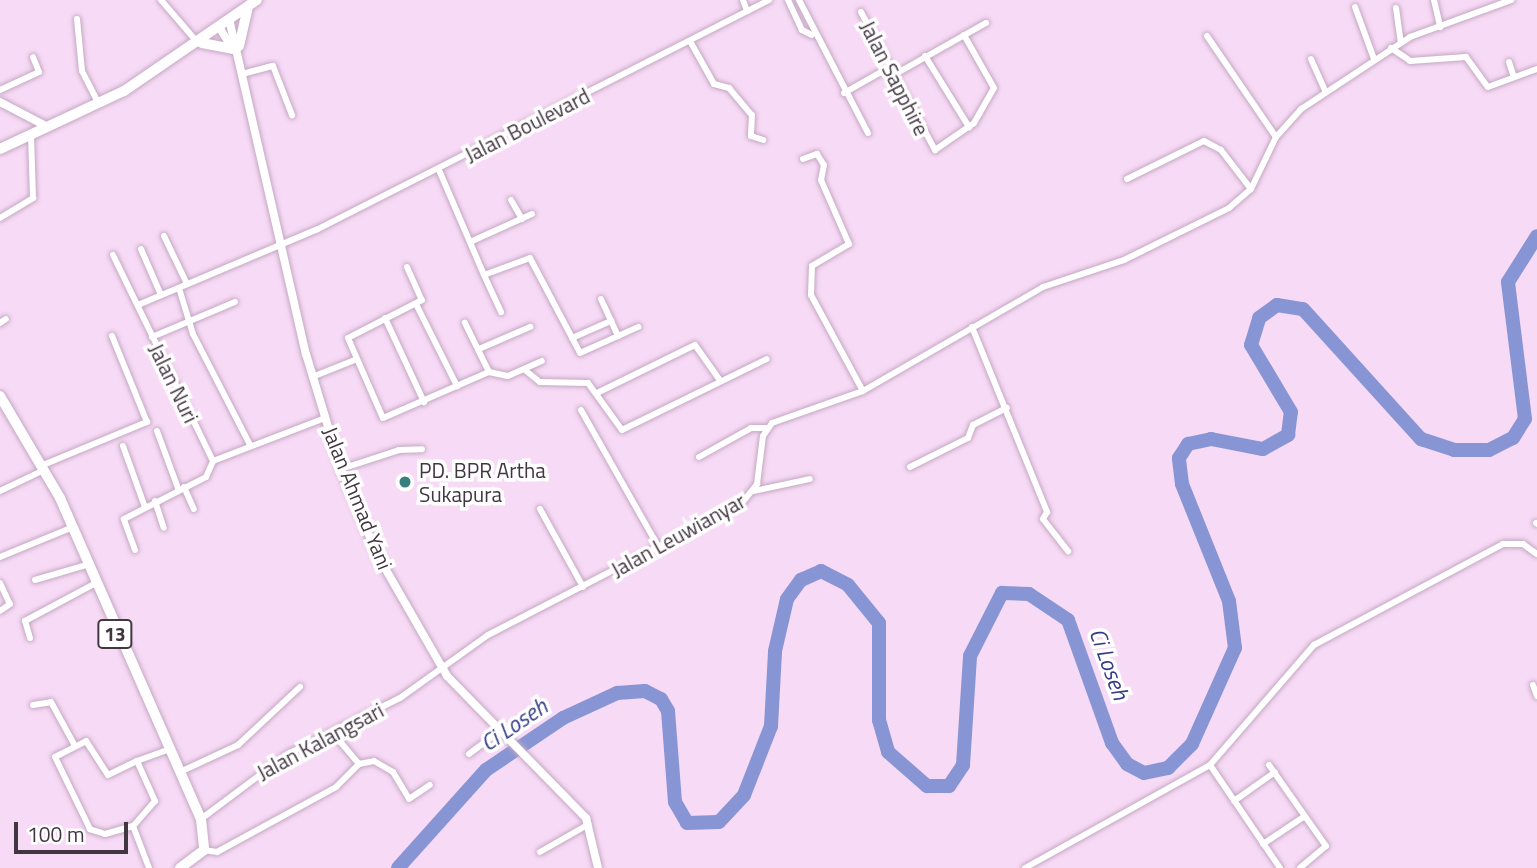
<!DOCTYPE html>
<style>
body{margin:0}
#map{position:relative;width:1537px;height:868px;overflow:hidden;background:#f7daf5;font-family:"Titillium Web",sans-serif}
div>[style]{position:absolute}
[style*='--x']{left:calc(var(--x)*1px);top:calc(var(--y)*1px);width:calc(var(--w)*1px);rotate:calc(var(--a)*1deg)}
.river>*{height:14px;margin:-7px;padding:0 7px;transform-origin:7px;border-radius:7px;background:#8895d5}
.roads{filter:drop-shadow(0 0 2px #c4a8c3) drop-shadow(0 0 2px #c4a8c3)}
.minor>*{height:6px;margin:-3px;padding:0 3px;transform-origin:3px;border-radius:3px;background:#fff}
.tertiary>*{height:8px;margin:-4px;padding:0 4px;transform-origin:4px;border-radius:4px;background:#fff}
.trunk>*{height:10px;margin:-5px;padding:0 5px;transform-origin:5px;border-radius:5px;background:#fff}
.dots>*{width:19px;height:19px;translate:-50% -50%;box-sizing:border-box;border:4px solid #fff;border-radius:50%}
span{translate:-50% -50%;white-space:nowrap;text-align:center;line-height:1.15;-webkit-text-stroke:7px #fff;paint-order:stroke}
.shield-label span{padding:2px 5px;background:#fff;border:2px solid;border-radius:5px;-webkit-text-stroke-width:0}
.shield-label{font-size:19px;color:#423641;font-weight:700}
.street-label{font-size:21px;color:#423641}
.poi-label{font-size:21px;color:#423641}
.left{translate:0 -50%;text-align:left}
.water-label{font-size:23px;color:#343c88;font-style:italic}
.scale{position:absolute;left:14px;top:822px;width:114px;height:32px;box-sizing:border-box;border:4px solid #423641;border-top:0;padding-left:9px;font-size:21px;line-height:24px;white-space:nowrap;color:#423641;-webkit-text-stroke:5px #fff;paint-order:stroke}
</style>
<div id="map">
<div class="river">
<div style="--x:398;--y:868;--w:132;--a:-48.1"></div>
<div style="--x:486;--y:770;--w:93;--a:-34"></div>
<div style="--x:563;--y:718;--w:60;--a:-24.8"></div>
<div style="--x:617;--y:693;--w:28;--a:-4"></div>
<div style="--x:645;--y:691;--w:18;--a:27"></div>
<div style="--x:661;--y:699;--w:14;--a:60"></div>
<div style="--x:668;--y:711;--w:91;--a:85.6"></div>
<div style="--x:675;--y:802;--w:24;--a:60"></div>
<div style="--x:687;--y:823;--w:32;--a:-2"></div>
<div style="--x:719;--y:822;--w:37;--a:-47"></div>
<div style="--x:744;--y:795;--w:74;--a:-68.6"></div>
<div style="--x:771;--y:726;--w:75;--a:-86.9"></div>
<div style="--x:775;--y:651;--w:53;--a:-77"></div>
<div style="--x:787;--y:599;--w:24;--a:-54"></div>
<div style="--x:801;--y:580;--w:22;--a:-24"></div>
<div style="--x:821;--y:571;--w:30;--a:27"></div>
<div style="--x:848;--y:585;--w:49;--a:50.8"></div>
<div style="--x:879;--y:623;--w:97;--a:90"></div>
<div style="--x:879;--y:720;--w:33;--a:74"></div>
<div style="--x:888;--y:752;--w:52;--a:41.1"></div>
<div style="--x:927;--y:786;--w:22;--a:0"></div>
<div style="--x:949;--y:786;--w:25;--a:-56"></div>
<div style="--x:963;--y:765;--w:109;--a:-86.3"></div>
<div style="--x:970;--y:656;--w:71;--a:-63.1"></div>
<div style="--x:1002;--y:593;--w:27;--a:2"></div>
<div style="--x:1029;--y:594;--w:47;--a:33.7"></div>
<div style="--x:1068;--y:620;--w:131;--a:70.3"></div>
<div style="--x:1112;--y:743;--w:26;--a:54"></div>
<div style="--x:1127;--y:764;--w:19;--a:28"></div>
<div style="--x:1144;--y:773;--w:25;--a:-12"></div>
<div style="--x:1168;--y:768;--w:34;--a:-45"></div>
<div style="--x:1192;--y:744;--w:105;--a:-65.9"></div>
<div style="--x:1235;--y:648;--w:47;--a:-97.3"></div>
<div style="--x:1229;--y:601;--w:126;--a:-111.9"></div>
<div style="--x:1182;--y:484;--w:26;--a:-97"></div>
<div style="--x:1179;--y:458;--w:17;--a:-57"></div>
<div style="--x:1188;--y:444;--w:24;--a:-12"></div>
<div style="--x:1211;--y:439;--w:53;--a:10.9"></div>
<div style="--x:1263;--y:449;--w:29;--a:-29"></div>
<div style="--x:1288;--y:435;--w:23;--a:-83"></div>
<div style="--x:1291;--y:412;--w:78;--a:-120.8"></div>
<div style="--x:1251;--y:345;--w:28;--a:-73"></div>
<div style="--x:1259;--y:318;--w:22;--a:-36"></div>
<div style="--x:1277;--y:305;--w:26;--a:9"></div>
<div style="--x:1303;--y:309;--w:176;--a:47.8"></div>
<div style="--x:1421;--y:439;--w:35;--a:18"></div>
<div style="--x:1454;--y:450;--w:35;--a:0"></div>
<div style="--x:1489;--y:450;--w:27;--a:-27"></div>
<div style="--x:1513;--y:438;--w:22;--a:-58"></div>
<div style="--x:1525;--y:419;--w:138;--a:-97.1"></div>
<div style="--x:1508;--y:282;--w:54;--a:-57.8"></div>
</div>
<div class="roads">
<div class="minor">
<div style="--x:161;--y:0;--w:57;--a:49.3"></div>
<div style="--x:743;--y:0;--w:12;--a:70"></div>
<div style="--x:788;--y:0;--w:33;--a:65"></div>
<div style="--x:802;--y:30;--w:11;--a:27"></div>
<div style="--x:799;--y:0;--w:150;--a:62.6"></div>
<div style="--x:1434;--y:0;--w:28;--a:77"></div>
<div style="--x:1355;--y:7;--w:55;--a:69.9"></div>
<div style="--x:1396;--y:8;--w:34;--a:82"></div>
<div style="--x:861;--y:12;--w:157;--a:61.8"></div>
<div style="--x:935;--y:150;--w:47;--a:-34.7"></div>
<div style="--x:974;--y:123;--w:40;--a:-60.3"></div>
<div style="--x:994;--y:88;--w:61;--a:-119.5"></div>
<div style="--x:77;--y:19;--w:52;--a:84.5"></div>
<div style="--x:82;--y:71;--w:37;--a:63"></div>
<div style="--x:1207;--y:36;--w:122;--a:55.7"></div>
<div style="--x:690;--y:41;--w:49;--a:60.8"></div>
<div style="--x:714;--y:84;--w:16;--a:15"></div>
<div style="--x:729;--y:88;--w:35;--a:50"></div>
<div style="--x:752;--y:115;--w:21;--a:93"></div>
<div style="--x:751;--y:136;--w:13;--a:18"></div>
<div style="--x:1391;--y:48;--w:23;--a:34"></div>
<div style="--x:1410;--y:61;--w:56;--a:-4.1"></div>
<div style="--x:1466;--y:57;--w:37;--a:54"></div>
<div style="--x:1488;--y:87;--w:52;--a:-20.2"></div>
<div style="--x:925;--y:56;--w:84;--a:58.2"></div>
<div style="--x:1311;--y:59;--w:36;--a:66"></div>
<div style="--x:1509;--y:62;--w:16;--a:72"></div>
<div style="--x:246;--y:73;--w:28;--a:-15"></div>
<div style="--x:273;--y:66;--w:53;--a:68.8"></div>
<div style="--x:892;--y:76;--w:108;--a:-29.4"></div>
<div style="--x:0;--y:90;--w:43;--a:-24.8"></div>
<div style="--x:39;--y:72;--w:16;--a:-112"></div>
<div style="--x:844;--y:93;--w:51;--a:-29.6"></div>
<div style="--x:803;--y:159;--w:15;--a:-20"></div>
<div style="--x:817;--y:154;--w:13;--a:58"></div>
<div style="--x:824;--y:165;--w:15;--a:101"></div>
<div style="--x:821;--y:180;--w:70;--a:66.4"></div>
<div style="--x:849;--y:244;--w:43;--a:149.3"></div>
<div style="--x:812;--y:266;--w:29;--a:92"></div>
<div style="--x:811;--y:295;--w:109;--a:61.6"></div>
<div style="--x:439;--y:170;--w:114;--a:66.8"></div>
<div style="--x:484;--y:275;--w:49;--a:-20.3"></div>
<div style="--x:530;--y:258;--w:107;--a:62.2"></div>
<div style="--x:580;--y:353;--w:64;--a:-24.1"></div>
<div style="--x:1127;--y:179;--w:86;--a:-26.3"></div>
<div style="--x:1204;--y:141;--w:19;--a:28"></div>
<div style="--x:1221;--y:150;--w:49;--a:52.4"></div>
<div style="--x:511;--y:200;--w:22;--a:60"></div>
<div style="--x:0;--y:218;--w:39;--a:-31"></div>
<div style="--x:33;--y:198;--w:63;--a:-91.8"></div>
<div style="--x:164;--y:236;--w:53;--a:64.4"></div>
<div style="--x:470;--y:242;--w:68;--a:-24.3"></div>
<div style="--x:141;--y:249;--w:50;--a:66.5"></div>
<div style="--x:113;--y:255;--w:229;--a:64.1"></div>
<div style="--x:407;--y:267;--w:36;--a:66"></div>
<div style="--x:422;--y:300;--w:83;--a:152.8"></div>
<div style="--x:348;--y:338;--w:87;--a:66.4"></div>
<div style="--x:383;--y:418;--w:116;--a:-23.5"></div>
<div style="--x:489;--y:372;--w:55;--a:-116.1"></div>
<div style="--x:484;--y:275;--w:41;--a:65.3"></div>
<div style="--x:179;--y:288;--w:48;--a:73.1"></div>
<div style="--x:193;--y:334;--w:125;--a:62.8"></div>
<div style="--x:601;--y:299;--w:41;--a:65.3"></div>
<div style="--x:416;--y:304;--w:92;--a:63.4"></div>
<div style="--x:138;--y:305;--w:195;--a:-22.9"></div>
<div style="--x:318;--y:229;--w:506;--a:-26.92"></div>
<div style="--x:385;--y:318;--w:93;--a:65.1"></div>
<div style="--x:0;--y:323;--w:7;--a:-34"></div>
<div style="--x:972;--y:327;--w:200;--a:67.9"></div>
<div style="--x:1047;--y:512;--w:8;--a:120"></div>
<div style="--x:1043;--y:519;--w:41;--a:52"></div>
<div style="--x:152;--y:337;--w:90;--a:-22.9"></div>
<div style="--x:572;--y:338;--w:43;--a:-23.6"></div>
<div style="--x:479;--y:349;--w:56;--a:-23.3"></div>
<div style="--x:525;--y:370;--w:19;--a:39"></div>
<div style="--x:540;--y:382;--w:48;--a:1.2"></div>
<div style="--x:588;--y:383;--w:58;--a:54.1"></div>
<div style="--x:622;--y:430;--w:161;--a:-26.1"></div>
<div style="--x:489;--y:372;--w:19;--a:12"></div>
<div style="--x:508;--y:376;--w:37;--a:-24"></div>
<div style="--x:312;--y:377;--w:46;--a:-21.6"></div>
<div style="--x:597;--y:393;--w:109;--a:-26.1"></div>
<div style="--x:695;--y:345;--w:42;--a:54.8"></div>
<div style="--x:581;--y:410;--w:159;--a:60.5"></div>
<div style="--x:157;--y:431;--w:61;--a:69.8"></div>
<div style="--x:123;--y:446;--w:65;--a:70.2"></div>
<div style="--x:699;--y:457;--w:60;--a:-29.1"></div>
<div style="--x:751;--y:428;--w:16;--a:0"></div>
<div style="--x:213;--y:461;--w:120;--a:-21"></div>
<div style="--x:43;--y:465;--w:113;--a:-22.5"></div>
<div style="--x:147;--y:422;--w:93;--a:-112.1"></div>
<div style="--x:910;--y:467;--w:65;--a:-26.6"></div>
<div style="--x:968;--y:438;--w:14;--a:-69"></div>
<div style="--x:973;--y:425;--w:38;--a:-27"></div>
<div style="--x:341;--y:469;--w:61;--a:-18.1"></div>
<div style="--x:399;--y:450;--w:23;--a:-2"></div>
<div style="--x:184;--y:487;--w:24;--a:66"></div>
<div style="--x:0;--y:491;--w:49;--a:-25.5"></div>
<div style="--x:754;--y:491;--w:57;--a:-12.1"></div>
<div style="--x:155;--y:501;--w:28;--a:72"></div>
<div style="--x:540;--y:509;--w:89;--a:61.1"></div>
<div style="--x:1536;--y:523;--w:1;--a:45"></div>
<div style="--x:135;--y:550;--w:33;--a:-110"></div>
<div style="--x:124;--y:519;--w:92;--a:-27.1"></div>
<div style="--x:206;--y:477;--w:17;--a:-66"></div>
<div style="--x:0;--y:557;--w:79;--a:-22.3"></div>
<div style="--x:35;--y:580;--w:53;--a:-16.4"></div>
<div style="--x:0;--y:583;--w:23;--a:65"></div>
<div style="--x:10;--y:604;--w:12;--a:145"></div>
<div style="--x:30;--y:638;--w:18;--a:-106"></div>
<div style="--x:25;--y:621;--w:78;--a:-28.2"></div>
<div style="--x:1533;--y:685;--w:12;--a:70"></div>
<div style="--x:33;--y:705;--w:18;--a:-9"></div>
<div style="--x:51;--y:702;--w:48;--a:61.3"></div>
<div style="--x:332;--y:732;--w:42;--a:49.8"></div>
<div style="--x:86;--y:741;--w:40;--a:57.1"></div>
<div style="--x:108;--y:775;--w:32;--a:-26"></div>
<div style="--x:137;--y:761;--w:44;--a:65.8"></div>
<div style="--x:155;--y:801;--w:33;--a:131"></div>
<div style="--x:133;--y:826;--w:29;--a:164"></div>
<div style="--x:105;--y:834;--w:16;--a:-162"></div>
<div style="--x:90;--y:829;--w:80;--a:-115.9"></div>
<div style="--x:55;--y:757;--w:35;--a:-27"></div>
<div style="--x:469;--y:754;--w:40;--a:-37"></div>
<div style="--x:137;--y:761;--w:35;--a:-20"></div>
<div style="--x:1210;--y:765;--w:125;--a:55.8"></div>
<div style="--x:1269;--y:765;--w:99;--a:54.9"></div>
<div style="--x:1326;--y:846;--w:34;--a:140"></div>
<div style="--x:180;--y:772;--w:64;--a:-25"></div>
<div style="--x:238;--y:745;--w:85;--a:-43.1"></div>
<div style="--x:1234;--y:801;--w:50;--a:-35.3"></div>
<div style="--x:201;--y:819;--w:109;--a:-36.8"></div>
<div style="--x:288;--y:754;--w:125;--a:-26.6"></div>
<div style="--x:400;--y:698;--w:108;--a:-35.6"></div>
<div style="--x:488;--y:635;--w:285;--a:-27.4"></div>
<div style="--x:741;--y:504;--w:26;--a:-51"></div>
<div style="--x:757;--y:484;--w:48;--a:-82.9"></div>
<div style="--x:763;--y:436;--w:16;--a:-55"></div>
<div style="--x:772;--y:423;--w:96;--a:-19.4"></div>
<div style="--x:863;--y:391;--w:208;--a:-30"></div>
<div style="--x:1043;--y:287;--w:85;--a:-18.4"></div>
<div style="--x:1124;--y:260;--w:117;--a:-26.3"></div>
<div style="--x:1229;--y:208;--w:29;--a:-41"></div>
<div style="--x:1251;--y:189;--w:58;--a:-64.3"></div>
<div style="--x:1276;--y:137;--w:38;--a:-48"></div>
<div style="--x:1301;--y:109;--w:131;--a:-33.4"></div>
<div style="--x:1410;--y:37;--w:108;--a:-20.1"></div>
<div style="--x:133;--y:826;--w:45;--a:69.1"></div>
<div style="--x:1263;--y:844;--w:50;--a:-33.7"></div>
<div style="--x:204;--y:850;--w:13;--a:9"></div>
<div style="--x:217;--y:852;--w:136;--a:-28.6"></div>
<div style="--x:336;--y:787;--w:33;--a:-45"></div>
<div style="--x:359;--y:764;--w:15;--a:-11"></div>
<div style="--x:374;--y:761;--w:22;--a:30"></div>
<div style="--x:393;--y:772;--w:31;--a:59"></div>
<div style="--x:409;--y:799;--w:25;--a:-34"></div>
<div style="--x:540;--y:852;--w:56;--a:-29.7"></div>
<div style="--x:1025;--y:868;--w:212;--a:-29.1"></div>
<div style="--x:1210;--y:765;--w:159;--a:-49.1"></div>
<div style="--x:1314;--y:645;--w:214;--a:-28.1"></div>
<div style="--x:1503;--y:544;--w:20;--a:0"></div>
<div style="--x:1523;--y:544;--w:17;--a:36"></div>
</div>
<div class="tertiary">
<div style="--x:230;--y:23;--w:340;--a:77.1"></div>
<div style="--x:306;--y:354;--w:120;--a:73.1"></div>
<div style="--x:341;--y:469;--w:95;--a:67"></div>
<div style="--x:378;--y:556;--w:138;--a:60.1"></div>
<div style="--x:447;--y:676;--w:199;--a:45.6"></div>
<div style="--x:586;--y:818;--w:51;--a:76.5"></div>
<div style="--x:221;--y:30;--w:23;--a:59"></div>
<div style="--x:0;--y:102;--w:54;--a:27.5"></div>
</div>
<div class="trunk">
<div style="--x:202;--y:43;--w:32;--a:11"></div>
<div style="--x:239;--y:46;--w:37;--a:-77"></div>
<div style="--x:0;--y:149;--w:137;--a:-25.1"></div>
<div style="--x:124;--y:91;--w:161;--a:-34.4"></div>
<div style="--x:0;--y:396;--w:118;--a:59.5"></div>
<div style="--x:60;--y:498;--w:351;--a:66.3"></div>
<div style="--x:201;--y:819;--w:31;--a:84"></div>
<div style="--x:204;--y:850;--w:30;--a:143"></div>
</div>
</div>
<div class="dots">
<div style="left:405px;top:482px;background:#377f7f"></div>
</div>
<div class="shield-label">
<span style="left:115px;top:634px">13</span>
</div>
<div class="street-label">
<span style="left:895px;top:78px;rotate:63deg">Jalan Sapphire</span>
<span style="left:527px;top:125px;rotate:-27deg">Jalan Boulevard</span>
<span style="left:174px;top:383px;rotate:64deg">Jalan Nuri</span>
<span style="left:358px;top:498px;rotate:68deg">Jalan Ahmad Yani</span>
<span style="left:678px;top:535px;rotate:-29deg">Jalan Leuwianyar</span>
<span style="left:320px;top:741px;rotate:-28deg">Jalan Kalangsari</span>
</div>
<div class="poi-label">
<span class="left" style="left:419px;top:482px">PD. BPR Artha<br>Sukapura</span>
</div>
<div class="water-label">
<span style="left:1109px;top:664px;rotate:70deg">Ci Loseh</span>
<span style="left:514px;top:725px;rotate:-34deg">Ci Loseh</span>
</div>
<div class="scale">100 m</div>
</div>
